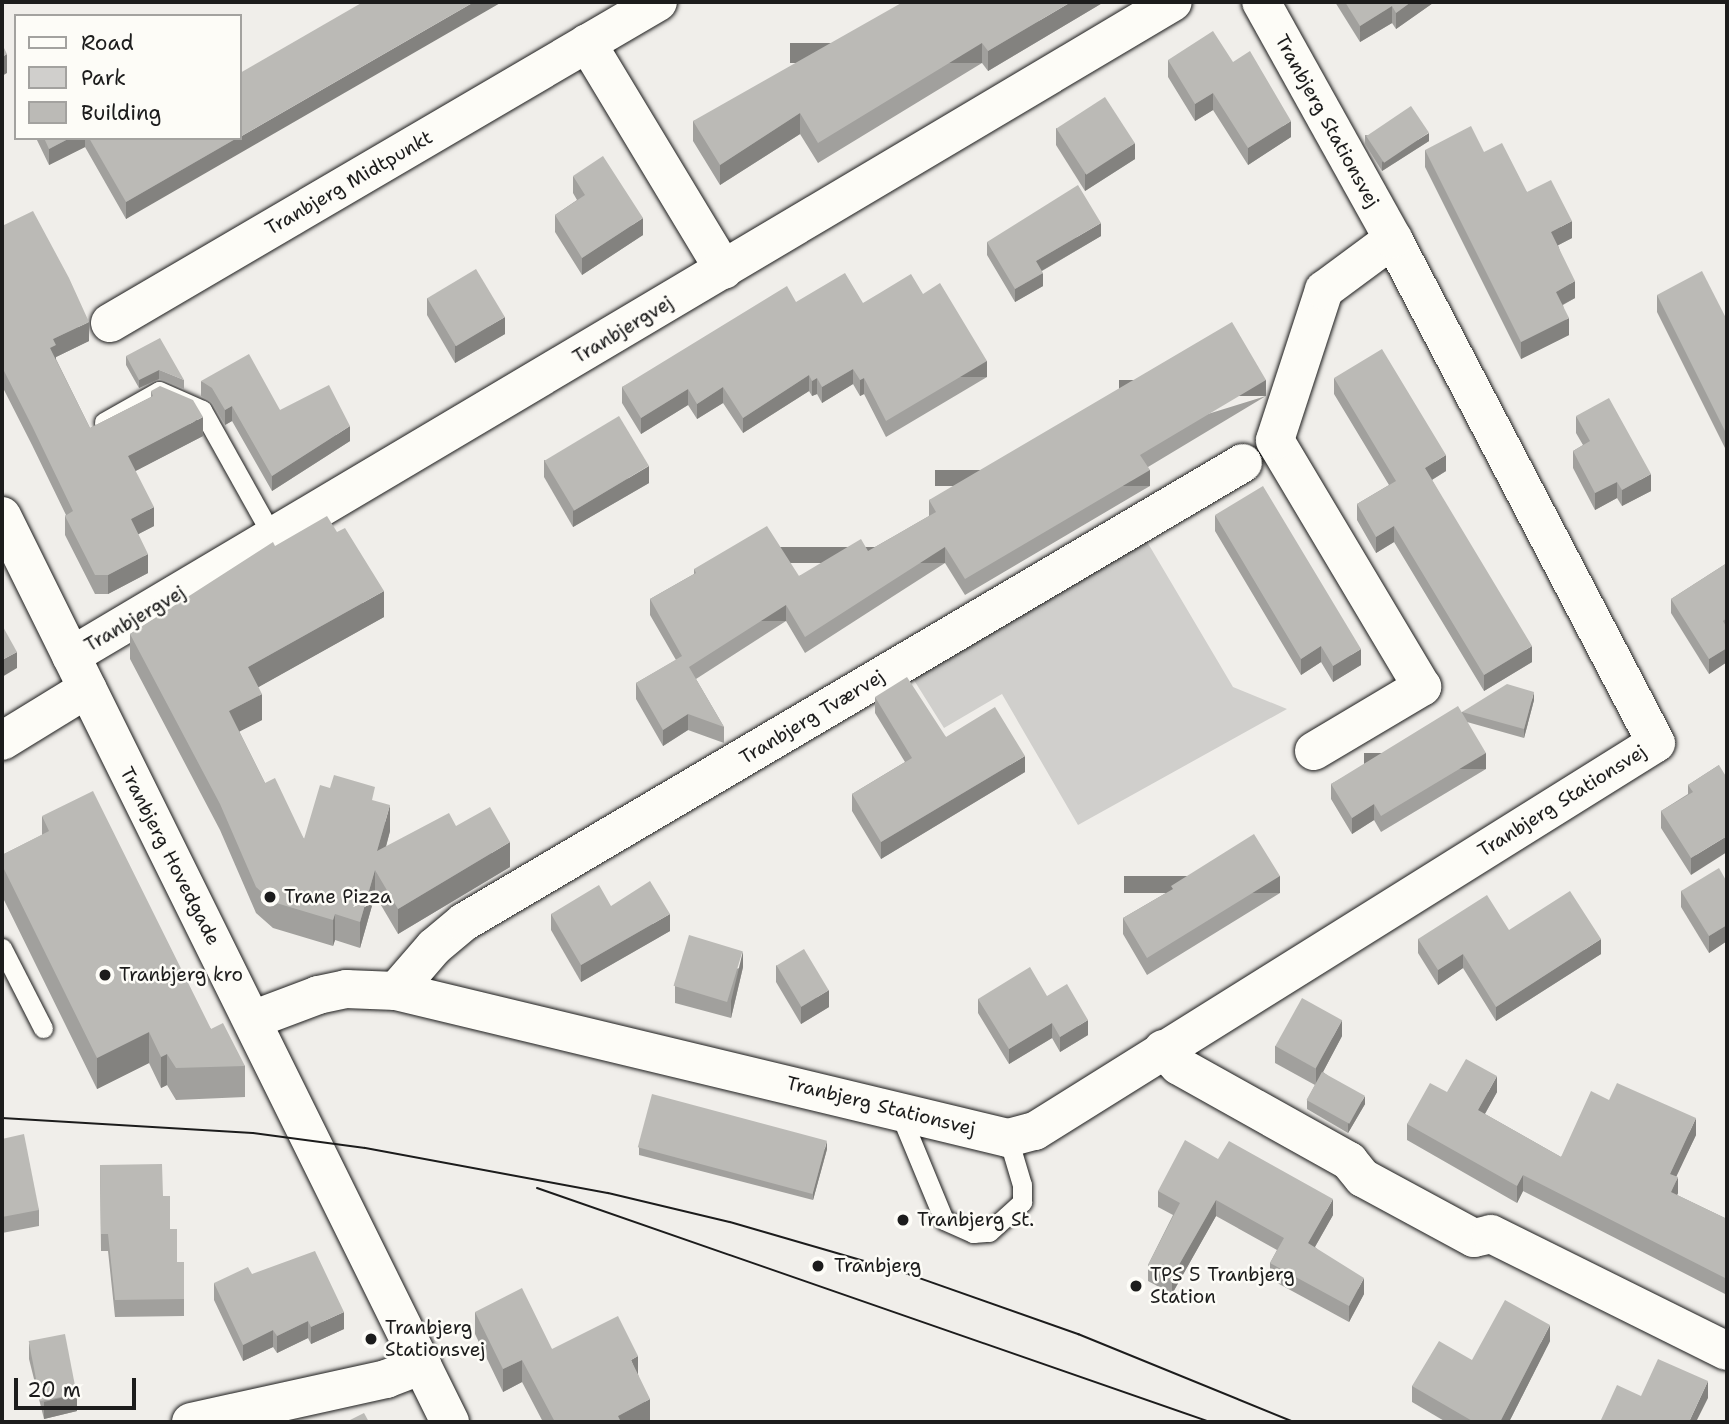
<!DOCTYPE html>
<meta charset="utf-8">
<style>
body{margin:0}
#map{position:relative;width:1729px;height:1424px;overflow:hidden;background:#f0eeea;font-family:"Shantell Sans",sans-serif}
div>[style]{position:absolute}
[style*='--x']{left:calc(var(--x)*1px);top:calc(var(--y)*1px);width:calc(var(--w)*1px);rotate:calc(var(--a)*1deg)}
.green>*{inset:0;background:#d0cfcc}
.roads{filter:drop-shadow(0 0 2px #1c1c1c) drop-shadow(0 0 2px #1c1c1c)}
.service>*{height:19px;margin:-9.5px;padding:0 9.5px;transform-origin:9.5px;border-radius:9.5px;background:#fdfcf7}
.minor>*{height:38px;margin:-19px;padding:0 19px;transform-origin:19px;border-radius:19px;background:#fdfcf7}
.tertiary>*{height:38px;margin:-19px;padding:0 19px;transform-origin:19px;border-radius:19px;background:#fdfcf7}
.tram>*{height:2px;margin:-1px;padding:0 1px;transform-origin:1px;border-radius:1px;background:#1c1c1c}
.wall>*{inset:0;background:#a1a09d}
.shaded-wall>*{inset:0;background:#83827f;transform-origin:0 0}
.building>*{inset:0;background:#bbbab6;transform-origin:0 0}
.dots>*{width:19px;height:19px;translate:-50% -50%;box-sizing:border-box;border:4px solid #fdfcf7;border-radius:50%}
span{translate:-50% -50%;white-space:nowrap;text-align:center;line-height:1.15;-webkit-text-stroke:5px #fdfcf7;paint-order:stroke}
.street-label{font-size:19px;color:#1c1c1c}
.poi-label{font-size:19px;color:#1c1c1c}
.left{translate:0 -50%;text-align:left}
.frame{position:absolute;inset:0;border:4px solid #1c1c1c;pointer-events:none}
.legend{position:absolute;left:14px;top:14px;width:228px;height:126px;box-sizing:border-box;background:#fdfcf7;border:2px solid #a3a29f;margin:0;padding:9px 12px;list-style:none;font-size:21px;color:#1c1c1c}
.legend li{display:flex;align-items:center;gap:14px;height:35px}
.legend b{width:35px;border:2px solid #a3a29f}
.scale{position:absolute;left:14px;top:1378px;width:122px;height:32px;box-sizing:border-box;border:4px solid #1c1c1c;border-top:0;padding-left:9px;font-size:21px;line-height:24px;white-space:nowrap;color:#1c1c1c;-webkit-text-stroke:5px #fdfcf7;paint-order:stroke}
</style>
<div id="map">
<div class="green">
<div style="clip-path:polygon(1146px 540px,1233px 687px,1287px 709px,1078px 825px,1002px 694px,944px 728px,912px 677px)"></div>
</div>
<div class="roads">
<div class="service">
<div style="--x:104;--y:422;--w:63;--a:-29.4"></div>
<div style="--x:159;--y:391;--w:47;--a:23.8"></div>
<div style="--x:202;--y:410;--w:145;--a:60.8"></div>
<div style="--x:2;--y:948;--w:90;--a:62.9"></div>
<div style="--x:898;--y:1109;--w:120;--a:67.5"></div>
<div style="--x:944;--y:1220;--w:32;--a:24"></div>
<div style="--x:973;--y:1233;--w:16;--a:-4"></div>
<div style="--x:989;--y:1232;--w:45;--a:-42.3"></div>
<div style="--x:1022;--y:1202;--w:17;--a:-90"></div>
<div style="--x:1022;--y:1185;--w:49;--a:-106.6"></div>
</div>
<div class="minor">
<div style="--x:587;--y:43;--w:265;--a:58.9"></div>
<div style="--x:110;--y:323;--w:635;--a:-30.36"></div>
<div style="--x:71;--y:656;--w:1281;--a:-30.69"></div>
<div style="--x:2;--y:741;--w:100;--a:-31.5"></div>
<div style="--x:1314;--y:751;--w:126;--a:-30.7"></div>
<div style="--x:1422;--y:687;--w:287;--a:-120.8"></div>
<div style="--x:1275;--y:440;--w:158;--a:-71.9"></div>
<div style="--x:1324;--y:290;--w:86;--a:-36.5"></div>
<div style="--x:396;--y:991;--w:58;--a:-49.2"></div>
<div style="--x:434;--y:947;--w:39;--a:-40"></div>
<div style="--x:464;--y:922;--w:904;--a:-30.51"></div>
<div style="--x:252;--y:1020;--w:71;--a:-20.7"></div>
<div style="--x:318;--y:995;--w:29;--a:-12"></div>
<div style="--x:346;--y:989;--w:50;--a:2.3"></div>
<div style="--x:396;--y:991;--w:629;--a:13.51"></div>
<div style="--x:1008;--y:1138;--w:28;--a:-15"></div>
<div style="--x:1035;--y:1131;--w:732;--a:-32"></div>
<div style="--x:1656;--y:743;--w:568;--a:-117.56"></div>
<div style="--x:1393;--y:239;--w:271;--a:-119.1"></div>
<div style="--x:1163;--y:1049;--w:23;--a:47"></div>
<div style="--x:1179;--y:1066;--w:195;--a:29.2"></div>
<div style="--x:1349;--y:1161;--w:22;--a:51"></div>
<div style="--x:1363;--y:1178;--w:126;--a:28.4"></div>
<div style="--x:1474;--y:1238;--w:17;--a:-13"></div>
<div style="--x:1491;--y:1234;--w:263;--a:26.4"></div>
<div style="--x:191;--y:1422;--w:200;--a:-12.4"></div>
<div style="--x:386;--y:1379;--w:39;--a:-21"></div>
</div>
<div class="tertiary">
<div style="--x:2;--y:516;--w:1011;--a:63.69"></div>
</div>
</div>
<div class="tram">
<div style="--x:2;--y:1118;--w:251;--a:3.4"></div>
<div style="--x:253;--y:1133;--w:113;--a:7.6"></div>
<div style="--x:365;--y:1148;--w:247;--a:10.5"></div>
<div style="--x:608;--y:1193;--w:125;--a:13.4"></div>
<div style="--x:730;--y:1222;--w:179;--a:16.2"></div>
<div style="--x:902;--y:1272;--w:187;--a:19.4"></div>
<div style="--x:1078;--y:1334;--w:233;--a:22.2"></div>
<div style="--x:537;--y:1188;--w:713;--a:19.17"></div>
</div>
<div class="wall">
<div style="clip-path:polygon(1104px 2px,988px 71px,982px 63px,818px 163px,800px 134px,720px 185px,693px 141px,693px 121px)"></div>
<div style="clip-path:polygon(1335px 2px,1433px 2px,1433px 3px,1396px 29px,1392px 23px,1360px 42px)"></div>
<div style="clip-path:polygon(1168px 60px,1233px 62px,1291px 137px,1248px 165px,1213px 110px,1195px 121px,1168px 77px)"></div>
<div style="clip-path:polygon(1056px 128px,1135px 159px,1085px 191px,1056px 145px)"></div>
<div style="clip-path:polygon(1365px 135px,1429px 141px,1382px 171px,1365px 144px)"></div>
<div style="clip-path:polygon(36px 138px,240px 138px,126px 219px,85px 147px,49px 165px)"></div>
<div style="clip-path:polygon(1425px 150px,1484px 152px,1527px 192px,1572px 238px,1558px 245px,1575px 298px,1563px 305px,1569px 335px,1521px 359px,1425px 167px)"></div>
<div style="clip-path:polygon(573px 176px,643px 235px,582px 275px,555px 232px,555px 215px,577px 200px,573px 193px)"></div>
<div style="clip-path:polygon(2px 226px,89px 341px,56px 357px,56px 359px,90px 428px,151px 397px,151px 391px,203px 436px,135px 471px,154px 526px,138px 534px,148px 573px,108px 594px,95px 594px,65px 535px,65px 516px,66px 515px,32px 445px,2px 386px)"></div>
<div style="clip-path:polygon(1101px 236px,1042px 271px,1043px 286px,1015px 302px,987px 255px,987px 242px)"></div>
<div style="clip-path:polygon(923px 294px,987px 377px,886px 437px,864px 394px,860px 396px,853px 384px,822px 403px,817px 394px,812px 396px,809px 391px,743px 433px,723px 403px,697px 419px,688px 405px,641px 434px,622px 403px,622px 387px,796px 302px,863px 303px)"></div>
<div style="clip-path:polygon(1657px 295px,1727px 320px,1727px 452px,1657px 312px)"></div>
<div style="clip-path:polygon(427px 298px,505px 334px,455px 363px,427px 315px)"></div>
<div style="clip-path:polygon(126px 356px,184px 380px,184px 389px,159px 379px,139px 388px,126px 365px)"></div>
<div style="clip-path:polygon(1334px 378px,1446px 471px,1432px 480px,1532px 662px,1484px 691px,1394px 542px,1376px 553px,1357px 520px,1357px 504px,1389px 485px,1334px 394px)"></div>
<div style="clip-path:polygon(201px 381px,280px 410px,350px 441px,272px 491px,232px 421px,225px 425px,212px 403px,201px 396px)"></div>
<div style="clip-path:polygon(1266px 396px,1148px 467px,1150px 486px,965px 595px,945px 563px,805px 653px,786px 621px,696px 679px,724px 727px,724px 743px,688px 730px,663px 746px,636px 699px,636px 683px,676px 660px,650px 615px,650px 599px,694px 574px,694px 569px,799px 576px,868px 551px,929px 516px,929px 500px)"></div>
<div style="clip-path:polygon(1576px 416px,1651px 491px,1622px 506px,1617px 498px,1595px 510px,1573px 468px,1573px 451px,1583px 445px,1576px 433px)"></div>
<div style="clip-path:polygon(544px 460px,649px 483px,573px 527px,544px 477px)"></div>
<div style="clip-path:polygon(1215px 515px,1361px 665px,1333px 682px,1321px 662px,1301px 675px,1215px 531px)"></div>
<div style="clip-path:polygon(275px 546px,384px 617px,258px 687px,262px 720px,239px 731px,265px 783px,304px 839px,375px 801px,390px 831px,386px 847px,456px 826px,510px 867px,398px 934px,375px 895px,360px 948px,335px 940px,333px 946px,273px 928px,256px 913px,220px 830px,130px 659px,130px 634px)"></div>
<div style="clip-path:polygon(1727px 563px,1727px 662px,1709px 674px,1671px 613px,1671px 599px)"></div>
<div style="clip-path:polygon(875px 697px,946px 737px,1025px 772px,881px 859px,852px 811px,852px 794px,905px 762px,875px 713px)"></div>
<div style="clip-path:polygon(1534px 700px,1524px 738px,1467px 722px,1486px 769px,1381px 832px,1374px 820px,1352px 834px,1331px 799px,1331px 784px,1462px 712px)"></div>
<div style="clip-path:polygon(1719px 765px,1691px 875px,1661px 828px,1661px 811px,1688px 794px,1688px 785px)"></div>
<div style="clip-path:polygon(42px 816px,211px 1029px,245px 1066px,245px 1097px,176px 1100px,167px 1085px,161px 1088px,149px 1063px,97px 1089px,2px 896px,2px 855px,42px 835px)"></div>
<div style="clip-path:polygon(1727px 882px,1727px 941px,1709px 953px,1681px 907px,1681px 891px)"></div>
<div style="clip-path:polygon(1171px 886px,1280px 893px,1147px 975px,1123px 934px,1123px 918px,1171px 890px)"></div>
<div style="clip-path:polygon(611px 906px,670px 931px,581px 982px,551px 930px,551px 914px)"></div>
<div style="clip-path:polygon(1509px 930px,1601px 954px,1496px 1021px,1463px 968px,1438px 985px,1418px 953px,1418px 939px)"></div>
<div style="clip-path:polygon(776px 965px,829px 1007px,801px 1024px,776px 982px)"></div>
<div style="clip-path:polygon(743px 967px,731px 1018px,675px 1003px,675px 986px)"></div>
<div style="clip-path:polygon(1047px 996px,1088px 1035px,1060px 1052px,1052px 1038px,1009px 1064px,978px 1013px,978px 999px)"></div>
<div style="clip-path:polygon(1342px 1036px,1323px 1072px,1365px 1104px,1348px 1133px,1307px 1109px,1307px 1100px,1315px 1085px,1275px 1063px,1275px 1046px)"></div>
<div style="clip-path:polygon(1447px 1092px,1497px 1092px,1485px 1114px,1561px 1157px,1609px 1100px,1696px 1135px,1676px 1176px,1678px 1193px,1677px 1195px,1727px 1219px,1727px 1295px,1523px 1191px,1517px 1203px,1407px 1140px,1407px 1124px)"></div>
<div style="clip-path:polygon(2px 1139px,39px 1210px,39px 1226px,2px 1233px)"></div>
<div style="clip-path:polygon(639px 1147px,827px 1149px,813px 1200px,639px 1155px)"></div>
<div style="clip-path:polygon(1218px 1159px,1333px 1215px,1315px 1247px,1364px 1294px,1349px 1322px,1270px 1279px,1270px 1263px,1277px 1250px,1216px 1216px,1172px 1294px,1148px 1281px,1148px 1265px,1173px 1215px,1158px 1207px,1158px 1191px)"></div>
<div style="clip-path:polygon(100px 1165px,163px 1196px,177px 1262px,184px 1262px,184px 1316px,115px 1317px,108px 1251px,101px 1251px)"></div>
<div style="clip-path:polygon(214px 1283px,344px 1329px,311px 1344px,308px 1338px,277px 1353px,273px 1347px,243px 1361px,214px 1300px)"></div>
<div style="clip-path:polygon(475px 1312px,552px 1349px,638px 1374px,650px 1421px,648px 1422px,543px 1422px,522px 1382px,503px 1392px,475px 1334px)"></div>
<div style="clip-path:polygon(1550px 1341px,1509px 1422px,1446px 1422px,1412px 1402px,1412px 1386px,1472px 1360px)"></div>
<div style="clip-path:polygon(29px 1343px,77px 1411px,44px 1419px,29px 1359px)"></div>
</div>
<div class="shaded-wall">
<div style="clip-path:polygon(474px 2px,502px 2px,126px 219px,126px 202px,237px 138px,240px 138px,240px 137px)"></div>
<div style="clip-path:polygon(1071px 2px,1104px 2px,988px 71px,988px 51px)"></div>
<div style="clip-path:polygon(1411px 2px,1433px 2px,1433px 3px,1396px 29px,1396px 13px)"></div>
<div style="clip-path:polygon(1392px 6px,1392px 23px,1360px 42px,1360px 26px)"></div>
<div style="left:982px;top:43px;width:20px;height:192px;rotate:90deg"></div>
<div style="clip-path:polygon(7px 54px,7px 73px,2px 76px,2px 57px)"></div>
<div style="clip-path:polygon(1213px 93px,1213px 110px,1195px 121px,1195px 104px)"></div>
<div style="clip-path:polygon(800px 113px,800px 134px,720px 185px,720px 165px)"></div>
<div style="clip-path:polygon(1291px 121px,1291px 137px,1248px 165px,1248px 148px)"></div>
<div style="clip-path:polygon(1429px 133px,1429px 141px,1382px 171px,1382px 162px)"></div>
<div style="clip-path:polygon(70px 138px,85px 138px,85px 147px,49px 165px,49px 149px)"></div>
<div style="clip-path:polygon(1135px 143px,1135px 159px,1085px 191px,1085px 174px)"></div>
<div style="clip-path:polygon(643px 218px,643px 235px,582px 275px,582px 258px)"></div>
<div style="clip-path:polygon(1572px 221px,1572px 238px,1551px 249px,1551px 232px)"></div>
<div style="clip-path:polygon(1101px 223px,1101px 236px,1036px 274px,1036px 261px)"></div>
<div style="clip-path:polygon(1043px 273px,1043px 286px,1015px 302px,1015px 289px)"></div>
<div style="clip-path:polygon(1575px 281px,1575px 298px,1556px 308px,1556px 292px)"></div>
<div style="clip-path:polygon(505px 317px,505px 334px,455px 363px,455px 346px)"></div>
<div style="clip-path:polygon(1569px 318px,1569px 335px,1521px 359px,1521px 342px)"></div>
<div style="clip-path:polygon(89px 322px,89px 341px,56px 357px,56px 364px,50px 348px,53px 339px)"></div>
<div style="left:987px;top:361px;width:16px;height:117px;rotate:90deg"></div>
<div style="clip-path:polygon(853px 369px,853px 384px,822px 403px,822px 387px)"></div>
<div style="clip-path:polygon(159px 370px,159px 379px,139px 388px,139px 380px)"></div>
<div style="clip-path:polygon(809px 375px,809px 391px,743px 433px,743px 418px)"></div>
<div style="clip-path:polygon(817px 378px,817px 394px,812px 396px,812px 381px)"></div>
<div style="clip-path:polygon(864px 378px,864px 394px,860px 396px,860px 380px)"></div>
<div style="left:1266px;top:380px;width:16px;height:147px;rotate:90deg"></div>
<div style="clip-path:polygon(723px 387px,723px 403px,697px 419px,697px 404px)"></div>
<div style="clip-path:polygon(688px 389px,688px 405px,641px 434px,641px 418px)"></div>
<div style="clip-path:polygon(232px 406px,232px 421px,225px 425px,225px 410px)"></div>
<div style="clip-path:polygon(203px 417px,203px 436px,128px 475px,128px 456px)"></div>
<div style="clip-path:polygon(350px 426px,350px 441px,272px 491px,272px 476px)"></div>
<div style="clip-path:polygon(1446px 455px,1446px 471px,1425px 484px,1425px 468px)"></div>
<div style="clip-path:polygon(649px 466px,649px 483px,573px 527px,573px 511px)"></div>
<div style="left:1150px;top:470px;width:16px;height:215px;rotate:90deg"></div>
<div style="clip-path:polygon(1651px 474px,1651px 491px,1622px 506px,1622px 490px)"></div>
<div style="clip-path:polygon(1617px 482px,1617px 498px,1595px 510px,1595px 493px)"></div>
<div style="clip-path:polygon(154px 507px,154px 526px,131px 538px,131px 519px)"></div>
<div style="clip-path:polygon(1394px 526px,1394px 542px,1376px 553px,1376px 537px)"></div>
<div style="left:945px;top:547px;width:16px;height:166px;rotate:90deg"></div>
<div style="clip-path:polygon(148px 554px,148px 573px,108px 594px,108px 575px)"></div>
<div style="clip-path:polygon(384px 591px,384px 617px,248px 693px,248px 667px)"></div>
<div style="left:786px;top:605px;width:16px;height:115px;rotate:90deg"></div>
<div style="clip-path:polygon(1321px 646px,1321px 662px,1301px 675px,1301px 659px)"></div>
<div style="clip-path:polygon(1532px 646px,1532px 662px,1484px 691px,1484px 675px)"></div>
<div style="clip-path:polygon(1727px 648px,1727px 662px,1709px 674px,1709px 659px)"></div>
<div style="clip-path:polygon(1361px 649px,1361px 665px,1333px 682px,1333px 666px)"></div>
<div style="clip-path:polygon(17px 652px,17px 668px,2px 677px,2px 660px)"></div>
<div style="clip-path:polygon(1534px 692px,1534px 700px,1524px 738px,1524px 729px)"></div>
<div style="clip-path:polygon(262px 694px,262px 720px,229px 737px,229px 711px)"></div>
<div style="clip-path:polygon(688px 714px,688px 730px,663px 746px,663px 730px)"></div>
<div style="left:1486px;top:753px;width:16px;height:122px;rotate:90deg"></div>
<div style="clip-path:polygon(1025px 756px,1025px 772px,881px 859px,881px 842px)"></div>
<div style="clip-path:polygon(1374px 804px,1374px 820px,1352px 834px,1352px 818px)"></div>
<div style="clip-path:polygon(390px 805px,390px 831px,378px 875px,377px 851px)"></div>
<div style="clip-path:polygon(1727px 836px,1727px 852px,1691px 875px,1691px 858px)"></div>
<div style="clip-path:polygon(510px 842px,510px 867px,398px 934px,398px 909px)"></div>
<div style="clip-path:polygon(375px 870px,375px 895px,360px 948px,360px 922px)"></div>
<div style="left:1280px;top:876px;width:17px;height:156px;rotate:90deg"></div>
<div style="clip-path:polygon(335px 914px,335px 940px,333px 946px,333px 920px)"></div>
<div style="clip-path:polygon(670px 914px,670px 931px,581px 982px,581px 965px)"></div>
<div style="clip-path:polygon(1727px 925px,1727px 941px,1709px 953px,1709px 936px)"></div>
<div style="clip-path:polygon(1601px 939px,1601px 954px,1496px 1021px,1496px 1007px)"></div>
<div style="clip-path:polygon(743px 951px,743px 967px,731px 1018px,731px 1001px)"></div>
<div style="clip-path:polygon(1463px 954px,1463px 968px,1438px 985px,1438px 970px)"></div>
<div style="clip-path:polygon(829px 990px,829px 1007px,801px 1024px,801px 1007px)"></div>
<div style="clip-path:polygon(1088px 1020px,1088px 1035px,1060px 1052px,1060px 1037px)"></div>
<div style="clip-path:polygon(1342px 1020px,1342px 1036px,1316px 1085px,1316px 1068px)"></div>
<div style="clip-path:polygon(1052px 1023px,1052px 1038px,1009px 1064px,1009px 1049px)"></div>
<div style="clip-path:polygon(149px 1032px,149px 1063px,97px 1089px,97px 1058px)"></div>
<div style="clip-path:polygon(167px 1054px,167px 1085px,161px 1088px,161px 1057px)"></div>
<div style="clip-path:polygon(1497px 1076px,1497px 1092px,1478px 1126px,1478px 1110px)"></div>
<div style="clip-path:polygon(1365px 1096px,1365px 1104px,1348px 1133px,1348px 1124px)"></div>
<div style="clip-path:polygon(1696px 1118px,1696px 1135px,1670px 1190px,1670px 1174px)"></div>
<div style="clip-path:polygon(827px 1141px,827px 1149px,813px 1200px,813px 1192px)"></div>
<div style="clip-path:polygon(1523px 1175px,1523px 1191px,1517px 1203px,1517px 1186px)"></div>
<div style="clip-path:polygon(1678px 1177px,1678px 1193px,1671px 1208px,1671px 1192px)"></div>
<div style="clip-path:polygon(1333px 1199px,1333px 1215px,1308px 1259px,1308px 1243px)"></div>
<div style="clip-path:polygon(1216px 1200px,1216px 1216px,1172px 1294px,1172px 1277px)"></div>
<div style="clip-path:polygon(1364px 1278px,1364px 1294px,1349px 1322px,1349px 1306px)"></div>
<div style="clip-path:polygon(344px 1312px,344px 1329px,311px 1344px,311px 1327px)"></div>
<div style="clip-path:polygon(308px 1321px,308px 1338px,277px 1353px,277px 1336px)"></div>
<div style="clip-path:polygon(1550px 1325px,1550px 1341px,1509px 1422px,1500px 1422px)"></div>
<div style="clip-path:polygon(273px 1330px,273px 1347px,243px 1361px,243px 1345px)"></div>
<div style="clip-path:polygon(638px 1356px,638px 1378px,631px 1360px)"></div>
<div style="clip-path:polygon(522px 1360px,522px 1382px,503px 1392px,503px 1369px)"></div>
<div style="clip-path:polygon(1708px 1381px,1708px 1398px,1696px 1422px,1689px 1422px)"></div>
<div style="clip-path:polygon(77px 1394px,77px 1411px,44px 1419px,44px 1402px)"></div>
<div style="clip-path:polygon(650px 1399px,650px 1421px,648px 1422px,618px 1422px,618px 1416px)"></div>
</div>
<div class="building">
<div style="clip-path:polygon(363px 2px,474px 2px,240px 137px,240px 73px)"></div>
<div style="clip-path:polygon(903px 2px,1071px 2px,988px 51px,982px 43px,818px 143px,800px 113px,720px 165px,693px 121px)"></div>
<div style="clip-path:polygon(1345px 2px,1411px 2px,1396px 13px,1392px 6px,1360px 26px)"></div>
<div style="clip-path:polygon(1213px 31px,1233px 62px,1250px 51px,1291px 121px,1248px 148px,1213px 93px,1195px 104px,1168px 60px)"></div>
<div style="clip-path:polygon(2px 44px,7px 54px,2px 57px)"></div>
<div style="left:1105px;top:97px;width:55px;height:58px;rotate:57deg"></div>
<div style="left:1411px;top:106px;width:32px;height:54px;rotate:56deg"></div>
<div style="clip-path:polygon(1471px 126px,1484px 152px,1502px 143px,1527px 192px,1551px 180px,1572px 221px,1551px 232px,1575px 281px,1556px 292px,1569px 318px,1521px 342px,1425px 150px)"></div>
<div style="clip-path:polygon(44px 138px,70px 138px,49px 149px)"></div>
<div style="clip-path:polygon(89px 138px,237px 138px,126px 202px)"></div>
<div style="clip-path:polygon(603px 156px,643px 218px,582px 258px,555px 215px,585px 195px,573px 176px)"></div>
<div style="clip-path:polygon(1078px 185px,1101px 223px,1036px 261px,1043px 273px,1015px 289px,987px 242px)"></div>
<div style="clip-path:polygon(33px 211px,69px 278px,89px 322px,53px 339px,56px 345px,50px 348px,90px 428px,153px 396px,151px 391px,160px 386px,193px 400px,203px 417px,128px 456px,154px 507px,131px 519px,148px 554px,108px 575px,95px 575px,65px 516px,73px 511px,32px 426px,2px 367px,2px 226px)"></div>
<div style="left:476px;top:269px;width:56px;height:57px;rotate:59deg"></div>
<div style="clip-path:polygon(1702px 271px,1727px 320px,1727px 435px,1657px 295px)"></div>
<div style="clip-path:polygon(845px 273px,863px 303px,911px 274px,923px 294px,940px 283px,987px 361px,886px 421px,864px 378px,860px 380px,853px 369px,822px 387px,817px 378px,812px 381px,809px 375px,743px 418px,723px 387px,697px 404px,688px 389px,641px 418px,622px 387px,787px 286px,796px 302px)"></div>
<div style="clip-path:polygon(1232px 322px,1266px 380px,1140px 455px,1150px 470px,965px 579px,945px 547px,805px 637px,786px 605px,689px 667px,724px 727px,688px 714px,663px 730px,636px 683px,682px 656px,650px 599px,696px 573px,694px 569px,767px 526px,799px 576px,861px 539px,868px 551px,936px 512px,929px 500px)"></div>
<div style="clip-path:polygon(160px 338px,184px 380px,159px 370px,139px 380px,126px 356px)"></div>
<div style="clip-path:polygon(1382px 349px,1446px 455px,1425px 468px,1532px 646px,1484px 675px,1394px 526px,1376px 537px,1357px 504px,1396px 481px,1334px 378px)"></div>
<div style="clip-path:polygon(249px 354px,280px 410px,329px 385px,350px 426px,272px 476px,232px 406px,225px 410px,212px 388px,201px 381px)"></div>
<div style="clip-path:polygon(1609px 398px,1651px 474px,1622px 490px,1617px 482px,1595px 493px,1573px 451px,1590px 441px,1576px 416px)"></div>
<div style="left:619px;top:416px;width:58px;height:87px;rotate:59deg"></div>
<div style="clip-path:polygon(1263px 486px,1361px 649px,1333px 666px,1321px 646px,1301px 659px,1215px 515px)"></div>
<div style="clip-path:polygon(327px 516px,337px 532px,345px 528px,384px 591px,248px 667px,262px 694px,229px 711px,265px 783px,275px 778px,304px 839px,320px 785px,330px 788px,334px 775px,375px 787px,372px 800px,390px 805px,377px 851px,449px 813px,456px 826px,490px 807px,510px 842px,398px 909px,375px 870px,360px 922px,335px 914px,333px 920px,273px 902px,256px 887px,220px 804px,130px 634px,273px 542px,275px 546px)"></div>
<div style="clip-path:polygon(1727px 563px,1727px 618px,1723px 621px,1727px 628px,1727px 648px,1709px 659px,1671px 599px)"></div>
<div style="clip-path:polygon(2px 625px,17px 652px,2px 660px)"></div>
<div style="clip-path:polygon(907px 677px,946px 737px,995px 707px,1025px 756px,881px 842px,852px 794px,912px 758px,875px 697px)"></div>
<div style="clip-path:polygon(1507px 684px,1534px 692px,1524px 729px,1462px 712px)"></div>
<div style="clip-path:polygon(1458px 706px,1486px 753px,1381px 816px,1374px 804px,1352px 818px,1331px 784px)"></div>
<div style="clip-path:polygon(1719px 765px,1727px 778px,1727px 836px,1691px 858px,1661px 811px,1693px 792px,1688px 785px)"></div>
<div style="clip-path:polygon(93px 791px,211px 1029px,223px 1023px,245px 1066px,176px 1068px,167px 1054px,161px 1057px,149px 1032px,97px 1058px,2px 865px,2px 855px,49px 831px,42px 816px)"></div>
<div style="clip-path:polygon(1254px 834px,1280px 876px,1147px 958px,1123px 918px,1173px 889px,1171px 886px)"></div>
<div style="clip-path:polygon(1719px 868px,1727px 882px,1727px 925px,1709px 936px,1681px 891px)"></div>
<div style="clip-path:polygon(650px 881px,670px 914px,581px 965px,551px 914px,599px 885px,611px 906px)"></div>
<div style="clip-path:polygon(1570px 891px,1601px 939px,1496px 1007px,1463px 954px,1438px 970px,1418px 939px,1487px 895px,1509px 930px)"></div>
<div style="left:689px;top:935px;width:56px;height:53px;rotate:17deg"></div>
<div style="left:804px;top:949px;width:48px;height:32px;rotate:59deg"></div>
<div style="clip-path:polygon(1030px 967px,1047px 996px,1067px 984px,1088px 1020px,1060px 1037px,1052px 1023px,1009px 1049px,978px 999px)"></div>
<div style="left:1302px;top:998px;width:46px;height:55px;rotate:29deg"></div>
<div style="clip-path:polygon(1466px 1059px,1497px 1076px,1478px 1110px,1561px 1157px,1591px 1091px,1609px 1100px,1617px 1083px,1696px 1118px,1670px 1174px,1678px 1177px,1671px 1192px,1727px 1219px,1727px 1279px,1523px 1175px,1517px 1186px,1407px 1124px,1430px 1083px,1447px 1092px)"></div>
<div style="left:1322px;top:1072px;width:49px;height:32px;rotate:29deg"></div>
<div style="left:652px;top:1094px;width:181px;height:55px;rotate:15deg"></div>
<div style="clip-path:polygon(24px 1134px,39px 1210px,2px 1217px,2px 1139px)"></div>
<div style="clip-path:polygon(1185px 1140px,1218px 1159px,1229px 1141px,1333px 1199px,1308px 1243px,1364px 1278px,1349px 1306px,1270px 1263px,1284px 1238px,1216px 1200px,1172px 1277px,1148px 1265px,1180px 1203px,1158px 1191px)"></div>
<div style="clip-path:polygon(162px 1164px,163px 1196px,170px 1196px,170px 1229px,177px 1229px,177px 1262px,184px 1262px,184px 1299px,115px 1300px,108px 1234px,101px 1234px,100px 1165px)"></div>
<div style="clip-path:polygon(315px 1251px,344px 1312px,311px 1327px,308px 1321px,277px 1336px,273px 1330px,243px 1345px,214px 1283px,248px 1267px,252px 1274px)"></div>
<div style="clip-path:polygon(522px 1288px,552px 1349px,618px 1316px,638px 1356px,631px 1360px,650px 1399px,618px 1416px,621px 1422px,555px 1422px,522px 1360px,503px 1369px,475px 1312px)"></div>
<div style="clip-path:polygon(1505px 1300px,1550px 1325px,1500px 1422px,1474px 1422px,1412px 1386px,1439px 1341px,1472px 1360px)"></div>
<div style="left:65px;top:1334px;width:61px;height:37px;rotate:79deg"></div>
<div style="clip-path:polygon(1658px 1359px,1708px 1381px,1689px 1422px,1600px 1422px,1617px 1385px,1641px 1396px)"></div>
<div style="clip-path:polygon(364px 1413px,369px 1422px,346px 1422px)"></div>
</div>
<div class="dots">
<div style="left:270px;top:897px;background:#1c1c1c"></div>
<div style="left:105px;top:975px;background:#1c1c1c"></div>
<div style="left:903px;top:1220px;background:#1c1c1c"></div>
<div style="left:818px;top:1266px;background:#1c1c1c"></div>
<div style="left:1136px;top:1286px;background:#1c1c1c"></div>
<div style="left:371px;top:1339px;background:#1c1c1c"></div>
</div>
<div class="street-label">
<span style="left:1327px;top:121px;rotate:61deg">Tranbjerg Stationsvej</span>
<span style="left:349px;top:183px;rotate:-30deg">Tranbjerg Midtpunkt</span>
<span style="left:623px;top:330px;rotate:-31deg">Tranbjergvej</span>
<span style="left:135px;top:619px;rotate:-30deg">Tranbjergvej</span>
<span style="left:812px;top:717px;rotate:-31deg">Tranbjerg Tværvej</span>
<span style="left:1562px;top:801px;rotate:-32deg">Tranbjerg Stationsvej</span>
<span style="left:170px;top:856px;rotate:63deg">Tranbjerg Hovedgade</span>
<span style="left:881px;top:1106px;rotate:14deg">Tranbjerg Stationsvej</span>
</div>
<div class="poi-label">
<span class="left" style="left:284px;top:897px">Trane Pizza</span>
<span class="left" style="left:119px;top:975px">Tranbjerg kro</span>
<span class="left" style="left:917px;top:1220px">Tranbjerg St.</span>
<span class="left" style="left:834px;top:1266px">Tranbjerg</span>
<span class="left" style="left:1150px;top:1286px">TPS 5 Tranbjerg<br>Station</span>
<span class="left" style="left:385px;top:1339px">Tranbjerg<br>Stationsvej</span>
</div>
<div class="frame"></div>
<ul class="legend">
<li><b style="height:9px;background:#fdfcf7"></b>Road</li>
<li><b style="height:19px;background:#d0cfcc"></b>Park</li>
<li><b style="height:19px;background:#bbbab6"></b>Building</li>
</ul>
<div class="scale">20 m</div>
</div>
